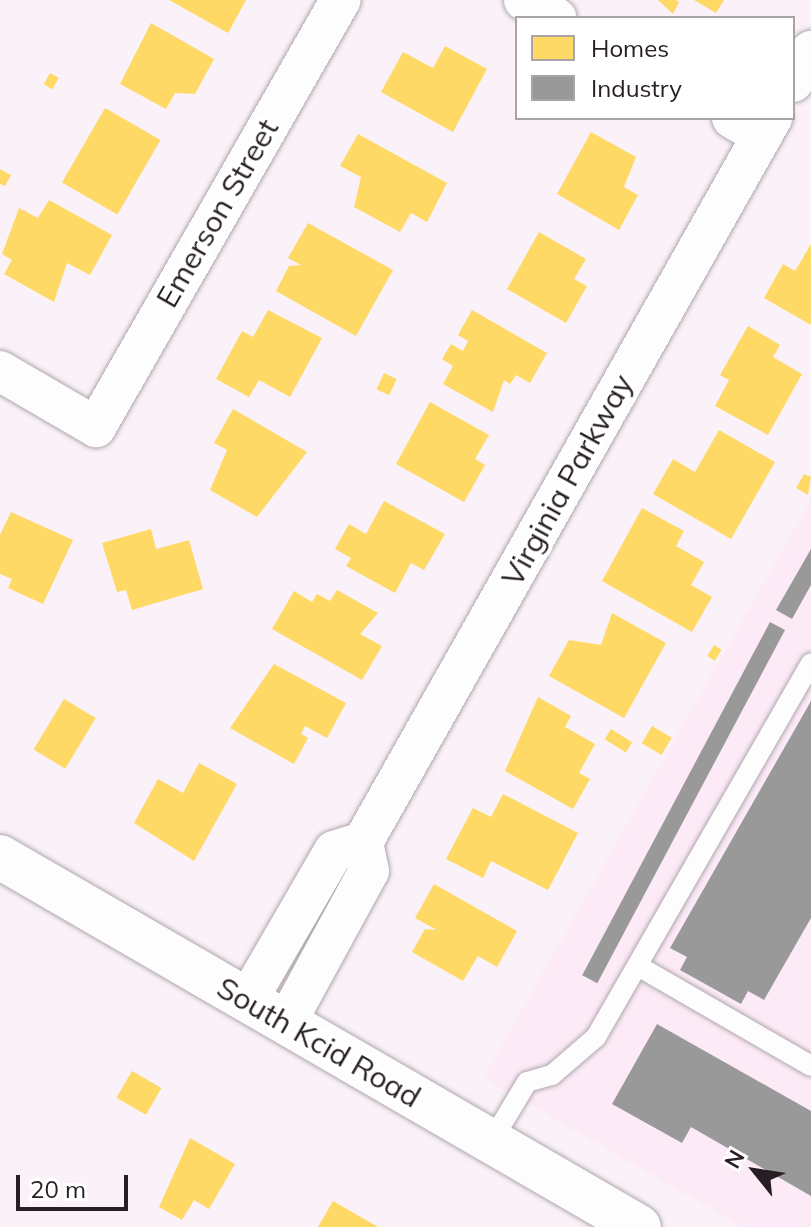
<!DOCTYPE html>
<style>
body{margin:0}
#map{position:relative;width:811px;height:1227px;overflow:hidden;background:#faf2f8;font-family:Mulish,sans-serif}
div>[style]{position:absolute}
[style*='--x']{left:calc(var(--x)*1px);top:calc(var(--y)*1px);width:calc(var(--w)*1px);rotate:calc(var(--a)*1deg)}
.built>*{inset:0;background:#fdeaf7}
.homes>*{inset:0;background:#ffd966;transform-origin:0 0}
.industry>*{inset:0;background:#999;transform-origin:0 0}
.roads{filter:drop-shadow(0 0 2px #afa7ad) drop-shadow(0 0 2px #afa7ad)}
.lane>*{height:20px;margin:-10px;padding:0 10px;transform-origin:10px;border-radius:10px;background:#fefdfe}
.street>*{height:40px;margin:-20px;padding:0 20px;transform-origin:20px;border-radius:20px;background:#fefdfe}
.secondary>*{height:44px;margin:-22px;padding:0 22px;transform-origin:22px;border-radius:22px;background:#fefdfe}
span{translate:-50% -50%;white-space:nowrap;text-align:center;line-height:1.15;-webkit-text-stroke:8px #fff;paint-order:stroke}
.street-label{font-size:30px;color:#271e24}
.legend{position:absolute;left:515px;top:16px;width:280px;height:104px;box-sizing:border-box;background:#fff;border:2px solid #a9a5a7;margin:0;padding:10px 14px;list-style:none;font-size:24px;color:#271e24}
.legend li{display:flex;align-items:center;gap:16px;height:40px}
.legend b{width:40px;border:2px solid #a9a5a7}
.north{position:absolute;left:715px;top:1131px;width:80px;height:80px;-webkit-text-stroke:6px #fff;paint-order:stroke;rotate:300deg;font-size:22px;font-weight:700;line-height:32px;text-align:center;color:#271e24}
.north::after{content:'';display:block;margin:auto;width:28px;height:36px;background:#271e24;clip-path:polygon(50% 0,100% 100%,50% 72%,0 100%)}
.scale{position:absolute;left:16px;top:1175px;width:112px;height:36px;box-sizing:border-box;border:4px solid #271e24;border-top:0;padding-left:10px;font-size:24px;line-height:28px;white-space:nowrap;color:#271e24;-webkit-text-stroke:6px #fff;paint-order:stroke}
</style>
<div id="map">
<div class="built">
<div style="clip-path:polygon(811px 499px,811px 1227px,743px 1227px,483px 1078px)"></div>
</div>
<div class="homes">
<div style="clip-path:polygon(169px 0,246px 0,228px 33px)"></div>
<div style="clip-path:polygon(658px 0,676px 0,679px 2px,673px 14px)"></div>
<div style="clip-path:polygon(694px 0,724px 0,716px 13px)"></div>
<div style="clip-path:polygon(151px 23px,214px 59px,195px 94px,175px 93px,166px 109px,120px 84px)"></div>
<div style="clip-path:polygon(445px 46px,487px 69px,453px 132px,381px 92px,403px 52px,433px 68px)"></div>
<div style="left:50px;top:73px;width:10px;height:13px;rotate:29deg"></div>
<div style="left:105px;top:108px;width:64px;height:86px;rotate:30deg"></div>
<div style="clip-path:polygon(591px 132px,636px 157px,624px 187px,638px 195px,619px 230px,557px 194px)"></div>
<div style="clip-path:polygon(358px 134px,447px 183px,427px 222px,411px 213px,400px 232px,354px 207px,361px 177px,340px 166px)"></div>
<div style="clip-path:polygon(0 169px,11px 175px,5px 186px,0 184px)"></div>
<div style="clip-path:polygon(49px 200px,112px 235px,90px 275px,67px 263px,54px 302px,4px 274px,12px 260px,2px 254px,19px 208px,38px 218px)"></div>
<div style="clip-path:polygon(308px 223px,393px 270px,356px 336px,276px 291px,289px 266px,301px 265px,288px 258px)"></div>
<div style="clip-path:polygon(539px 232px,586px 259px,574px 279px,587px 286px,566px 323px,507px 289px)"></div>
<div style="clip-path:polygon(811px 244px,811px 325px,764px 298px,783px 264px,795px 271px)"></div>
<div style="clip-path:polygon(268px 310px,322px 338px,290px 397px,259px 380px,249px 397px,216px 379px,242px 331px,253px 337px)"></div>
<div style="clip-path:polygon(472px 310px,547px 353px,530px 383px,516px 375px,510px 384px,504px 380px,493px 412px,443px 384px,453px 366px,442px 359px,451px 344px,463px 351px,468px 341px,458px 335px)"></div>
<div style="clip-path:polygon(748px 326px,780px 345px,773px 357px,802px 374px,768px 435px,715px 406px,729px 380px,720px 375px)"></div>
<div style="left:384px;top:373px;width:14px;height:18px;rotate:25deg"></div>
<div style="clip-path:polygon(430px 402px,489px 435px,475px 459px,485px 465px,464px 502px,396px 464px)"></div>
<div style="clip-path:polygon(233px 409px,307px 452px,257px 517px,210px 490px,227px 450px,214px 443px)"></div>
<div style="clip-path:polygon(719px 430px,775px 462px,731px 539px,653px 494px,673px 459px,695px 472px)"></div>
<div style="clip-path:polygon(804px 474px,811px 477px,808px 495px,796px 488px)"></div>
<div style="clip-path:polygon(384px 501px,445px 534px,424px 570px,411px 563px,395px 593px,346px 566px,351px 558px,335px 549px,349px 524px,366px 534px)"></div>
<div style="clip-path:polygon(642px 508px,684px 531px,676px 546px,704px 562px,691px 585px,712px 597px,692px 632px,602px 581px)"></div>
<div style="clip-path:polygon(11px 512px,73px 540px,43px 604px,8px 588px,12px 579px,0 574px,0 535px)"></div>
<div style="clip-path:polygon(151px 529px,156px 549px,189px 540px,203px 589px,132px 610px,126px 590px,117px 592px,102px 543px)"></div>
<div style="clip-path:polygon(337px 590px,378px 613px,360px 634px,382px 646px,362px 680px,272px 629px,294px 591px,312px 602px,317px 594px,330px 601px)"></div>
<div style="clip-path:polygon(612px 613px,666px 643px,624px 718px,549px 676px,569px 640px,601px 645px)"></div>
<div style="left:714px;top:645px;width:9px;height:13px;rotate:32deg"></div>
<div style="clip-path:polygon(274px 664px,346px 703px,327px 738px,305px 726px,301px 734px,308px 738px,294px 764px,230px 728px)"></div>
<div style="clip-path:polygon(538px 697px,571px 716px,565px 727px,595px 744px,579px 773px,590px 779px,573px 809px,505px 771px)"></div>
<div style="left:64px;top:699px;width:37px;height:59px;rotate:31deg"></div>
<div style="left:652px;top:726px;width:23px;height:20px;rotate:31deg"></div>
<div style="left:611px;top:729px;width:25px;height:12px;rotate:32deg"></div>
<div style="clip-path:polygon(199px 763px,237px 784px,194px 861px,134px 823px,158px 779px,183px 793px)"></div>
<div style="clip-path:polygon(503px 794px,578px 833px,548px 890px,491px 861px,483px 878px,446px 859px,473px 808px,491px 817px)"></div>
<div style="clip-path:polygon(434px 884px,517px 931px,497px 967px,478px 956px,463px 981px,412px 952px,425px 929px,437px 930px,415px 918px)"></div>
<div style="left:132px;top:1071px;width:34px;height:31px;rotate:30deg"></div>
<div style="clip-path:polygon(190px 1138px,235px 1164px,209px 1209px,194px 1200px,182px 1220px,159px 1207px)"></div>
<div style="clip-path:polygon(333px 1201px,378px 1227px,318px 1227px)"></div>
</div>
<div class="industry">
<div style="clip-path:polygon(811px 549px,811px 585px,792px 619px,776px 610px)"></div>
<div style="left:770px;top:622px;width:17px;height:400px;rotate:28deg"></div>
<div style="clip-path:polygon(811px 701px,811px 918px,764px 1000px,748px 991px,741px 1004px,680px 970px,687px 957px,670px 948px)"></div>
<div style="clip-path:polygon(657px 1024px,811px 1111px,811px 1196px,691px 1127px,682px 1143px,612px 1104px)"></div>
</div>
<div class="roads">
<div class="lane">
<div style="--x:638;--y:966;--w:200;--a:30"></div>
<div style="--x:491;--y:1142;--w:70;--a:-59"></div>
<div style="--x:527;--y:1082;--w:26;--a:-16"></div>
<div style="--x:552;--y:1075;--w:58;--a:-40.8"></div>
<div style="--x:596;--y:1037;--w:431;--a:-60.1"></div>
</div>
<div class="street">
<div style="--x:524;--y:0;--w:37;--a:29"></div>
<div style="--x:793;--y:82;--w:36;--a:-60"></div>
<div style="--x:732;--y:118;--w:35;--a:31"></div>
<div style="--x:0;--y:371;--w:111;--a:30.3"></div>
<div style="--x:96;--y:427;--w:492;--a:-60.2"></div>
<div style="--x:247;--y:1001;--w:173;--a:-59.9"></div>
<div style="--x:334;--y:851;--w:30;--a:-17"></div>
<div style="--x:363;--y:842;--w:832;--a:-60.54"></div>
<div style="--x:286;--y:1023;--w:173;--a:-61.4"></div>
<div style="--x:369;--y:871;--w:30;--a:-102"></div>
</div>
<div class="secondary">
<div style="--x:0;--y:857;--w:738;--a:30.07"></div>
</div>
</div>
<div class="street-label">
<span style="left:217px;top:213px;rotate:-60deg">Emerson Street</span>
<span style="left:567px;top:480px;rotate:-61deg">Virginia Parkway</span>
<span style="left:319px;top:1042px;rotate:30deg">South Kcid Road</span>
</div>
<ul class="legend">
<li><b style="height:22px;background:#ffd966"></b>Homes</li>
<li><b style="height:22px;background:#999"></b>Industry</li>
</ul>
<div class="north">N</div>
<div class="scale">20 m</div>
</div>
